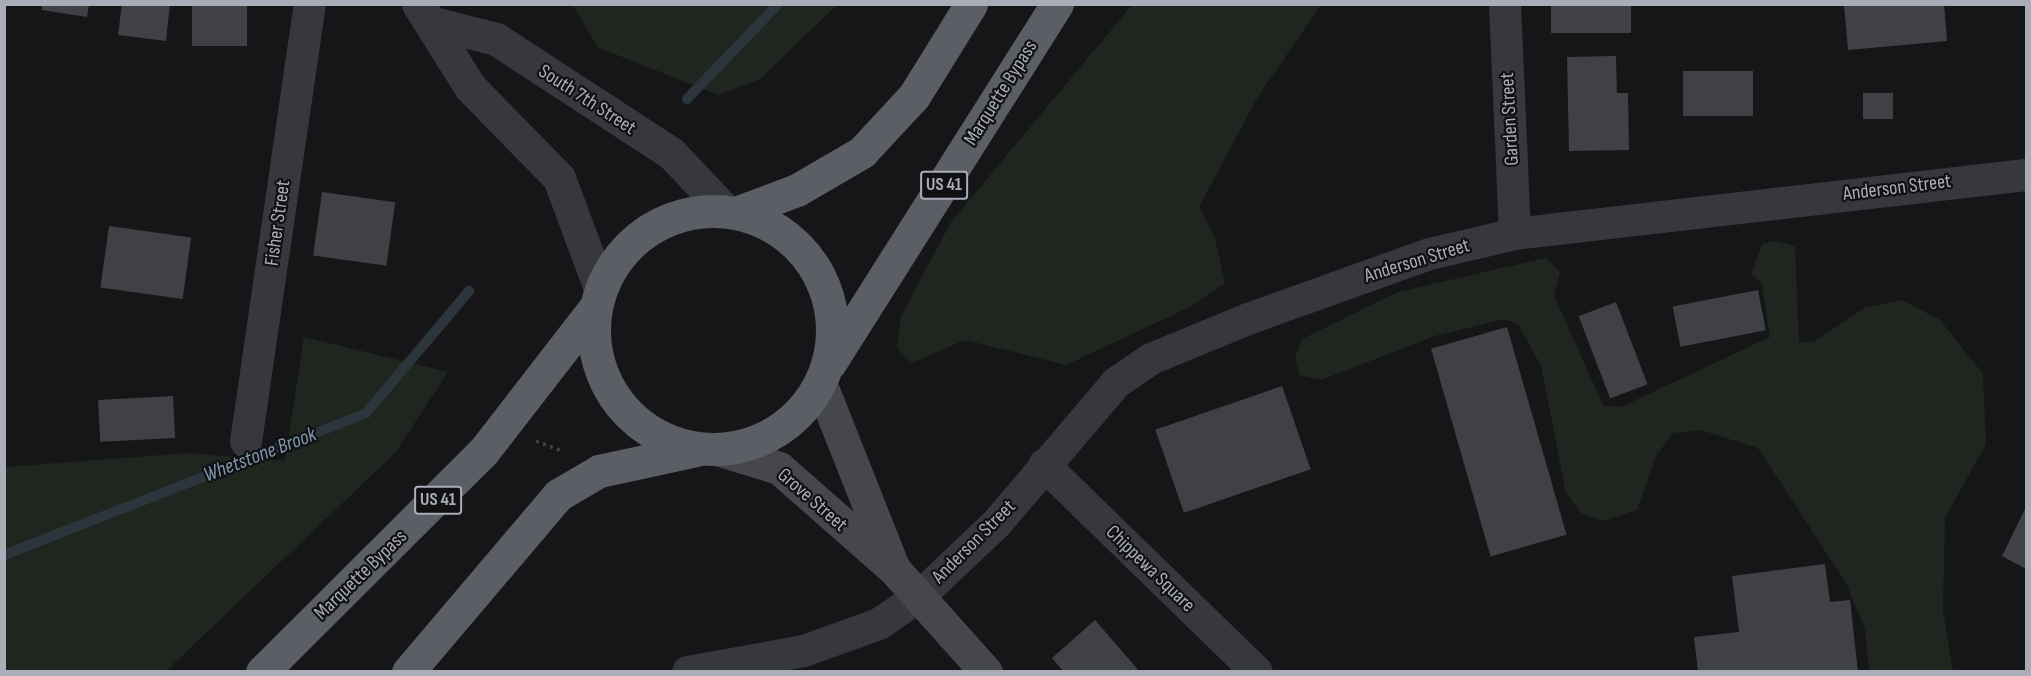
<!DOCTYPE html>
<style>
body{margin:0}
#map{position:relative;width:2031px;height:676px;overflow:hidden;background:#161618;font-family:"Sofia Sans Condensed",sans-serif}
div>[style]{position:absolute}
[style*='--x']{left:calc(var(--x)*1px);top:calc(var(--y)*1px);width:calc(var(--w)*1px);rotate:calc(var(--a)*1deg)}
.green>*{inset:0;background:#1e261f}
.stream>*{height:10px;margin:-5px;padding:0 5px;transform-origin:5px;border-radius:5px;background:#2c353c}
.building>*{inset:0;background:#404145;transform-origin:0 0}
.path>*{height:4px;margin-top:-2px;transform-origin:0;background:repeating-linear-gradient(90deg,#3d3f44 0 3px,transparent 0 7.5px)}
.minor>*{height:32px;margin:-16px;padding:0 16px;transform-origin:16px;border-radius:16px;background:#37383d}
.tertiary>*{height:33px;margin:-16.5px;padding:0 16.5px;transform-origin:16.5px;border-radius:16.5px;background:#37383d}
.secondary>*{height:33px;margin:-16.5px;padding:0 16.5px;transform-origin:16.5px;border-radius:16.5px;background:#45474d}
.trunk>*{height:33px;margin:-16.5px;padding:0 16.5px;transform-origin:16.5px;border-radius:16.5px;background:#5b5e65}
.trunk>.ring{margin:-16.5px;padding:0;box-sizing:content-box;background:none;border:33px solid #5b5e65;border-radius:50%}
span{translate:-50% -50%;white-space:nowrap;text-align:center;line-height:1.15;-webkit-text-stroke:4.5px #111113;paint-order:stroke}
.shield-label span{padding:2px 4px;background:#111113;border:2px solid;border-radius:4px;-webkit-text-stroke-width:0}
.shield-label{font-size:18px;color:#a8adb8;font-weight:700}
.street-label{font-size:20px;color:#a8adb8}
.water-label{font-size:21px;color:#7f9bb3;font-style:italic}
.frame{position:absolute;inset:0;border:6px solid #a8adb8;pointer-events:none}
</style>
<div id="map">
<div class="green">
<div style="clip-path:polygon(573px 5px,837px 5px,760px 79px,718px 95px,597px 47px)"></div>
<div style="clip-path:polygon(1132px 5px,1321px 5px,1257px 98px,1199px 207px,1215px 238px,1225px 283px,1190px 307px,1066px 365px,965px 340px,912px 363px,897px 348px,901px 316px,951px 222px)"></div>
<div style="clip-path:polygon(1775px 241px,1795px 246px,1799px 342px,1813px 342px,1864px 308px,1902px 300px,1940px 320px,1983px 374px,1986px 444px,1945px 518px,1943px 611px,1953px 671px,1869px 671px,1865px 629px,1846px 583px,1758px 448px,1700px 430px,1673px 433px,1656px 456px,1637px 510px,1603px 521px,1581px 513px,1566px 493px,1541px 366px,1518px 324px,1504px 319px,1435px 336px,1321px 380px,1299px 375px,1295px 358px,1302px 339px,1398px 292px,1546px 258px,1560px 272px,1554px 295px,1603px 405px,1621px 407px,1770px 337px,1762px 284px,1751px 274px,1762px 244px)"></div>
<div style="clip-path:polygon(304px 337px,448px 372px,395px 453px,166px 671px,5px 671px,5px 467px,188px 453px,285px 461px)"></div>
</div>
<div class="stream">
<div style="--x:687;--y:99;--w:132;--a:-46.2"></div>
<div style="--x:4;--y:555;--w:389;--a:-21.4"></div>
<div style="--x:366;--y:413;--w:160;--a:-49.8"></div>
</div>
<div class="building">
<div style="clip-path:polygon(42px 4px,89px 4px,87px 17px,42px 10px)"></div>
<div style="clip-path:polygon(122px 4px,170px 4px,166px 41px,118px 35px)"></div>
<div style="left:192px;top:4px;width:55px;height:42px"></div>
<div style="left:1551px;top:4px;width:80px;height:29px"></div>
<div style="clip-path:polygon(1844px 4px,1944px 4px,1947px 41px,1848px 50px)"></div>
<div style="clip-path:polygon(1616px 56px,1617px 93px,1628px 93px,1629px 150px,1569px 151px,1567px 57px)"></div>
<div style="left:1683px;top:71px;width:70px;height:45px"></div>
<div style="left:1863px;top:93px;width:30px;height:26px"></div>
<div style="left:322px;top:192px;width:74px;height:64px;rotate:8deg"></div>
<div style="left:109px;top:226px;width:83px;height:62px;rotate:8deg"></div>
<div style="left:1758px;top:290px;width:41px;height:87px;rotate:79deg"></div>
<div style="left:1616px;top:302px;width:88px;height:40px;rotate:69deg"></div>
<div style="left:1507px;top:327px;width:216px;height:79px;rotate:74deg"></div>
<div style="left:1282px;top:386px;width:88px;height:134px;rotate:71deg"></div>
<div style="left:173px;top:396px;width:42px;height:75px;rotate:87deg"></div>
<div style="clip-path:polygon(2026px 507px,2026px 569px,2002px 556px)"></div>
<div style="clip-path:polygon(1825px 564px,1830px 602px,1850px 600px,1858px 672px,1698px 672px,1694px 637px,1739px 632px,1732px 576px)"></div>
<div style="clip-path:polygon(1095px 620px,1140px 672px,1064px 672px,1052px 658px)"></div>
</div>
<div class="path">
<div style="--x:536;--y:441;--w:30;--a:21"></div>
</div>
<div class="minor">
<div style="--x:1505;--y:4;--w:230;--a:87.5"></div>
<div style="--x:246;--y:442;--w:443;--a:-81.7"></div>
<div style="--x:1044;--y:465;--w:297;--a:44.2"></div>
<div style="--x:688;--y:672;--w:118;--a:-10.3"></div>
<div style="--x:804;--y:651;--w:80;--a:-19.8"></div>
<div style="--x:879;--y:624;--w:50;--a:-34.3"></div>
<div style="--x:920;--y:596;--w:106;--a:-43.5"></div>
<div style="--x:997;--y:523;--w:184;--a:-49.6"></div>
<div style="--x:1116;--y:383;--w:42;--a:-34.4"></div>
<div style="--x:1151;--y:359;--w:105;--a:-22.4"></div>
<div style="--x:1248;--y:319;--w:193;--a:-19.7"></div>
<div style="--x:1430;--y:254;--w:87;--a:-13.2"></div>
<div style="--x:1515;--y:234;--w:514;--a:-6.59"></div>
</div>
<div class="tertiary">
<div style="--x:418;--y:4;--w:98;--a:57.9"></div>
<div style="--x:470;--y:87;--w:127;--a:45.6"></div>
<div style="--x:559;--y:178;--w:117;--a:69.6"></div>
<div style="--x:433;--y:23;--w:65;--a:14.3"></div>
<div style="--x:496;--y:39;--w:209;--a:33.1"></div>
<div style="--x:671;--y:153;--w:74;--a:46.6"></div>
</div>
<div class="secondary">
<div style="--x:821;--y:385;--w:198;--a:68.4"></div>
<div style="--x:720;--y:450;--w:62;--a:17"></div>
<div style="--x:779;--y:468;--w:153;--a:41.3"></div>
<div style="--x:894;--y:569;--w:138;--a:48.2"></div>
</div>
<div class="trunk">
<div style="--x:741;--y:211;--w:60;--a:-20.6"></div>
<div style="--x:797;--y:190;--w:75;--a:-30.3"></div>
<div style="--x:862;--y:152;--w:76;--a:-47.1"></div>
<div style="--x:914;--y:96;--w:108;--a:-58.2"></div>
<div class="ring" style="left:594px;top:211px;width:205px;height:205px"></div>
<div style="--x:830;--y:363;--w:425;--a:-57.7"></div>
<div style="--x:262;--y:672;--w:312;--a:-44.9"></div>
<div style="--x:483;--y:452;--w:181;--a:-52.2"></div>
<div style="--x:408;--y:672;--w:232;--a:-49.7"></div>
<div style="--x:558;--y:495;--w:48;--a:-30.3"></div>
<div style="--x:599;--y:471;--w:99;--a:-12.2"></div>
</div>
<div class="shield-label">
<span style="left:944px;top:185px">US 41</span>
<span style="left:438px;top:500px">US 41</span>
</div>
<div class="street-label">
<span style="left:1001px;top:93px;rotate:-58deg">Marquette Bypass</span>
<span style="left:587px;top:100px;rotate:33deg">South 7th Street</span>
<span style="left:1510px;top:119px;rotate:-93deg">Garden Street</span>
<span style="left:1897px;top:188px;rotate:-7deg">Anderson Street</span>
<span style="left:278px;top:223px;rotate:-82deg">Fisher Street</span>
<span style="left:1417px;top:261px;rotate:-17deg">Anderson Street</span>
<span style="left:812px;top:500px;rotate:41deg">Grove Street</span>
<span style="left:974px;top:542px;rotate:-45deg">Anderson Street</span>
<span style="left:1150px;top:569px;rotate:44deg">Chippewa Square</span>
<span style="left:361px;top:575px;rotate:-44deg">Marquette Bypass</span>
</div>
<div class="water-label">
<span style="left:260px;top:455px;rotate:-21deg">Whetstone Brook</span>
</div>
<div class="frame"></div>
</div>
